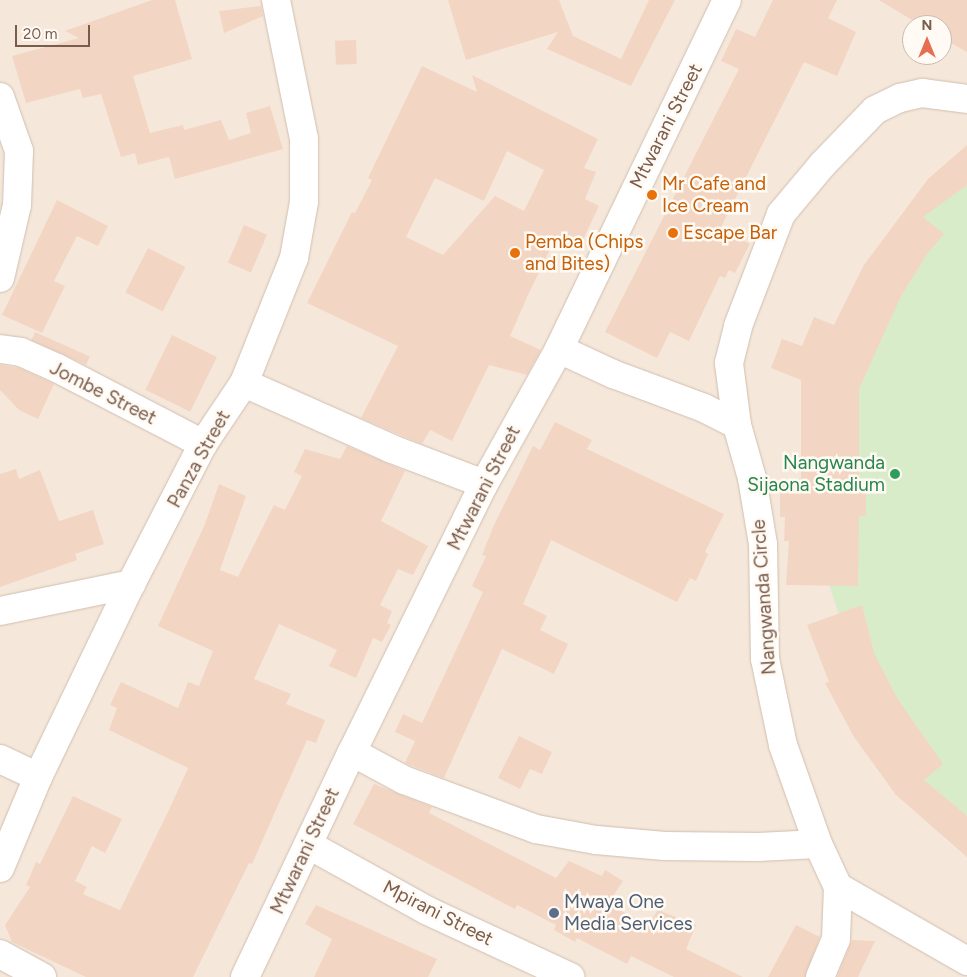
<!DOCTYPE html>
<style>
body{margin:0}
#map{position:relative;width:967px;height:977px;overflow:hidden;background:#fdf6ec;font-family:Figtree,sans-serif}
div>[style]{position:absolute}
[style*='--x']{left:calc(var(--x)*1px);top:calc(var(--y)*1px);width:calc(var(--w)*1px);rotate:calc(var(--a)*1deg)}
.residential>*{inset:0;background:#f5e8da}
.green>*{inset:0;background:#d8ecc9}
.building>*{inset:0;background:#f3d5c3;transform-origin:0 0}
.roads{filter:drop-shadow(0 0 1px #d1beb0) drop-shadow(0 0 1px #d1beb0)}
.minor>*{height:28px;margin:-14px;padding:0 14px;transform-origin:14px;border-radius:14px;background:#fff}
.dots>*{width:14px;height:14px;translate:-50% -50%;box-sizing:border-box;border:2px solid #fffaf3;border-radius:50%}
span{translate:-50% -50%;white-space:nowrap;text-align:center;line-height:1.15;-webkit-text-stroke:5px #fffaf3;paint-order:stroke}
.street-label{font-size:19px;color:#7a5c4d}
.food-label{font-size:19px;color:#c56008}
.left{translate:0 -50%;text-align:left}
.leisure-label{font-size:19px;color:#27864d}
.right{translate:-100% -50%;text-align:right}
.service-label{font-size:19px;color:#4e5e75}
.north{position:absolute;left:902px;top:15px;width:50px;height:50px;box-sizing:border-box;background:#fffaf3;border:1px solid #cabbb1;border-radius:50%;rotate:0deg;font-size:14px;font-weight:700;line-height:20px;text-align:center;color:#7a5c4d}
.north::after{content:'';display:block;margin:auto;width:18px;height:22px;background:#e76f51;clip-path:polygon(50% 0,100% 100%,50% 72%,0 100%)}
.scale{position:absolute;left:15px;top:25px;width:75px;height:22px;box-sizing:border-box;border:2px solid #7a5c4d;border-top:0;padding-left:6px;font-size:15px;line-height:18px;white-space:nowrap;color:#7a5c4d;-webkit-text-stroke:4px #fffaf3;paint-order:stroke}
</style>
<div id="map">
<div class="residential">
<div style="clip-path:polygon(evenodd,0 0,967px 0,967px 977px,0 977px,0 0,912px 25px,942px 25px,942px 55px,912px 55px,912px 25px)"></div>
</div>
<div class="green">
<div style="clip-path:polygon(967px 156px,967px 819px,915px 772px,853px 657px,821px 561px,859px 304px)"></div>
</div>
<div class="building">
<div style="clip-path:polygon(152px 0,175px 0,192px 59px,133px 76px,150px 133px,183px 125px,184px 130px,221px 120px,229px 140px,251px 133px,246px 113px,270px 106px,283px 149px,175px 179px,169px 157px,138px 165px,135px 153px,121px 157px,101px 94px,83px 98px,80px 89px,26px 103px,12px 56px,79px 38px,65px 31px)"></div>
<div style="clip-path:polygon(448px 0,559px 0,573px 36px,621px 59px,649px 0,675px 0,631px 86px,547px 49px,558px 32px,466px 60px)"></div>
<div style="clip-path:polygon(773px 0,837px 0,828px 18px,856px 32px,837px 76px,804px 62px,720px 229px,750px 244px,735px 273px,729px 270px,725px 278px,720px 276px,689px 341px,670px 332px,657px 358px,605px 332px,739px 69px,721px 61px,736px 29px,755px 37px)"></div>
<div style="clip-path:polygon(879px 0,967px 0,967px 52px,942px 38px,942px 25px,920px 25px)"></div>
<div style="clip-path:polygon(261px 6px,263px 16px,224px 33px,219px 11px)"></div>
<div style="left:356px;top:40px;width:24px;height:21px;rotate:88deg"></div>
<div style="clip-path:polygon(evenodd,422px 66px,477px 92px,472px 75px,598px 139px,584px 168px,596px 172px,585px 199px,599px 206px,579px 248px,556px 237px,528px 295px,510px 336px,541px 350px,527px 375px,489px 365px,452px 441px,430px 430px,422px 444px,361px 418px,398px 346px,307px 303px,352px 212px,355px 213px,372px 180px,368px 178px,422px 66px,507px 151px,544px 170px,524px 211px,495px 196px,443px 255px,406px 237px,435px 178px,484px 201px,507px 151px)"></div>
<div style="clip-path:polygon(967px 145px,967px 185px,923px 217px,944px 234px,927px 254px,901px 296px,859px 389px,859px 479px,866px 479px,866px 516px,859px 516px,858px 586px,786px 585px,789px 541px,784px 541px,785px 517px,780px 517px,780px 480px,801px 480px,801px 380px,771px 368px,782px 339px,802px 346px,814px 317px,834px 325px,864px 265px,928px 179px)"></div>
<div style="clip-path:polygon(57px 200px,108px 226px,98px 246px,77px 236px,54px 281px,65px 286px,42px 333px,2px 315px)"></div>
<div style="left:244px;top:225px;width:25px;height:41px;rotate:23deg"></div>
<div style="left:148px;top:248px;width:42px;height:50px;rotate:27deg"></div>
<div style="left:35px;top:332px;width:60px;height:9px;rotate:24deg"></div>
<div style="left:172px;top:335px;width:50px;height:61px;rotate:26deg"></div>
<div style="clip-path:polygon(0 365px,19px 368px,54px 384px,38px 419px,19px 410px,0 390px)"></div>
<div style="clip-path:polygon(555px 422px,592px 440px,587px 449px,724px 514px,705px 552px,708px 554px,696px 581px,690px 578px,677px 602px,551px 540px,523px 604px,547px 616px,540px 630px,568px 644px,554px 674px,502px 649px,444px 778px,405px 763px,415px 741px,395px 732px,403px 714px,422px 723px,483px 592px,472px 586px,486px 556px,482px 555px,494px 525px,533px 446px,540px 450px)"></div>
<div style="clip-path:polygon(347px 446px,405px 471px,381px 521px,428px 546px,413px 575px,398px 569px,380px 605px,392px 611px,387px 623px,391px 625px,382px 642px,373px 638px,356px 678px,329px 666px,337px 650px,279px 624px,254px 679px,291px 694px,286px 704px,325px 720px,316px 743px,307px 740px,252px 864px,249px 863px,193px 977px,86px 977px,12px 942px,5px 925px,30px 887px,26px 885px,36px 862px,40px 864px,73px 796px,122px 819px,105px 853px,92px 846px,75px 881px,87px 887px,83px 894px,120px 910px,168px 812px,188px 768px,109px 730px,117px 708px,110px 705px,121px 682px,178px 708px,188px 682px,199px 686px,213px 651px,158px 626px,205px 524px,219px 484px,246px 496px,220px 570px,238px 577px,274px 505px,285px 510px,302px 476px,294px 472px,305px 449px,340px 459px)"></div>
<div style="clip-path:polygon(16px 469px,19px 479px,40px 470px,59px 521px,93px 510px,104px 544px,75px 554px,77px 560px,0 587px,0 474px)"></div>
<div style="clip-path:polygon(862px 605px,874px 653px,897px 698px,943px 764px,924px 780px,967px 816px,967px 857px,896px 795px,854px 737px,825px 683px,829px 682px,807px 625px)"></div>
<div style="clip-path:polygon(519px 736px,552px 752px,542px 774px,530px 769px,520px 789px,498px 778px)"></div>
<div style="clip-path:polygon(374px 784px,432px 807px,429px 813px,556px 878px,569px 861px,602px 876px,605px 870px,623px 881px,608px 904px,648px 925px,658px 910px,696px 925px,686px 949px,743px 977px,674px 977px,631px 956px,627px 964px,577px 938px,575px 942px,554px 930px,556px 925px,517px 905px,515px 909px,353px 824px)"></div>
<div style="clip-path:polygon(316px 905px,437px 959px,428px 977px,314px 977px,332px 939px,305px 924px)"></div>
<div style="clip-path:polygon(796px 925px,820px 937px,805px 977px,768px 977px)"></div>
<div style="clip-path:polygon(852px 940px,875px 941px,858px 977px,837px 977px)"></div>
</div>
<div class="roads">
<div class="minor">
<div style="--x:0;--y:97;--w:57;--a:70.6"></div>
<div style="--x:19;--y:151;--w:54;--a:92.1"></div>
<div style="--x:17;--y:205;--w:75;--a:103.1"></div>
<div style="--x:0;--y:349;--w:21;--a:8"></div>
<div style="--x:21;--y:352;--w:39;--a:24"></div>
<div style="--x:57;--y:368;--w:165;--a:27.5"></div>
<div style="--x:559;--y:349;--w:60;--a:24.8"></div>
<div style="--x:613;--y:374;--w:97;--a:20.5"></div>
<div style="--x:704;--y:408;--w:37;--a:27"></div>
<div style="--x:244;--y:383;--w:162;--a:24"></div>
<div style="--x:392;--y:449;--w:98;--a:20.8"></div>
<div style="--x:0;--y:611;--w:134;--a:-11.6"></div>
<div style="--x:352;--y:752;--w:59;--a:28.3"></div>
<div style="--x:404;--y:780;--w:141;--a:20.4"></div>
<div style="--x:536;--y:829;--w:61;--a:10.4"></div>
<div style="--x:596;--y:840;--w:69;--a:5"></div>
<div style="--x:665;--y:846;--w:93;--a:0.6"></div>
<div style="--x:758;--y:847;--w:60;--a:-2.9"></div>
<div style="--x:0;--y:759;--w:42;--a:25.3"></div>
<div style="--x:309;--y:845;--w:136;--a:29"></div>
<div style="--x:428;--y:911;--w:157;--a:24.9"></div>
<div style="--x:0;--y:868;--w:99;--a:-67.3"></div>
<div style="--x:38;--y:777;--w:214;--a:-64.3"></div>
<div style="--x:131;--y:584;--w:157;--a:-62.8"></div>
<div style="--x:203;--y:444;--w:73;--a:-56.1"></div>
<div style="--x:244;--y:383;--w:135;--a:-68.2"></div>
<div style="--x:294;--y:258;--w:57;--a:-79.9"></div>
<div style="--x:304;--y:202;--w:63;--a:-90"></div>
<div style="--x:304;--y:139;--w:142;--a:-101.4"></div>
<div style="--x:838;--y:887;--w:149;--a:29.8"></div>
<div style="--x:0;--y:954;--w:48;--a:28.7"></div>
<div style="--x:245;--y:977;--w:249;--a:-64.6"></div>
<div style="--x:352;--y:752;--w:299;--a:-63.8"></div>
<div style="--x:484;--y:484;--w:154;--a:-60.9"></div>
<div style="--x:559;--y:349;--w:387;--a:-64.3"></div>
<div style="--x:820;--y:977;--w:41;--a:-67.2"></div>
<div style="--x:836;--y:939;--w:52;--a:-87.8"></div>
<div style="--x:838;--y:887;--w:47;--a:-114.9"></div>
<div style="--x:818;--y:844;--w:105;--a:-109.5"></div>
<div style="--x:783;--y:745;--w:88;--a:-101.8"></div>
<div style="--x:765;--y:659;--w:115;--a:-91"></div>
<div style="--x:763;--y:544;--w:67;--a:-99.5"></div>
<div style="--x:752;--y:478;--w:55;--a:-105.8"></div>
<div style="--x:737;--y:425;--w:63;--a:-97.4"></div>
<div style="--x:729;--y:363;--w:38;--a:-76"></div>
<div style="--x:738;--y:326;--w:120;--a:-69"></div>
<div style="--x:781;--y:214;--w:64;--a:-50.1"></div>
<div style="--x:822;--y:165;--w:76;--a:-46.1"></div>
<div style="--x:875;--y:110;--w:28;--a:-26"></div>
<div style="--x:900;--y:98;--w:23;--a:-13"></div>
<div style="--x:922;--y:93;--w:45;--a:7.6"></div>
</div>
</div>
<div class="dots">
<div style="left:652px;top:195px;background:#e8710a"></div>
<div style="left:673px;top:233px;background:#e8710a"></div>
<div style="left:515px;top:253px;background:#e8710a"></div>
<div style="left:895px;top:474px;background:#2e9e5b"></div>
<div style="left:554px;top:913px;background:#5c6f8a"></div>
</div>
<div class="street-label">
<span style="left:666px;top:126px;rotate:-63deg">Mtwarani Street</span>
<span style="left:103px;top:393px;rotate:27deg">Jombe Street</span>
<span style="left:199px;top:459px;rotate:-61deg">Panza Street</span>
<span style="left:484px;top:488px;rotate:-63deg">Mtwarani Street</span>
<span style="left:764px;top:597px;rotate:-94deg">Nangwanda Circle</span>
<span style="left:305px;top:851px;rotate:-65deg">Mtwarani Street</span>
<span style="left:438px;top:913px;rotate:27deg">Mpirani Street</span>
</div>
<div class="food-label">
<span class="left" style="left:662px;top:195px">Mr Cafe and<br>Ice Cream</span>
<span class="left" style="left:683px;top:233px">Escape Bar</span>
<span class="left" style="left:525px;top:253px">Pemba (Chips<br>and Bites)</span>
</div>
<div class="leisure-label">
<span class="right" style="left:885px;top:474px">Nangwanda<br>Sijaona Stadium</span>
</div>
<div class="service-label">
<span class="left" style="left:564px;top:913px">Mwaya One<br>Media Services</span>
</div>
<div class="north">N</div>
<div class="scale">20 m</div>
</div>
